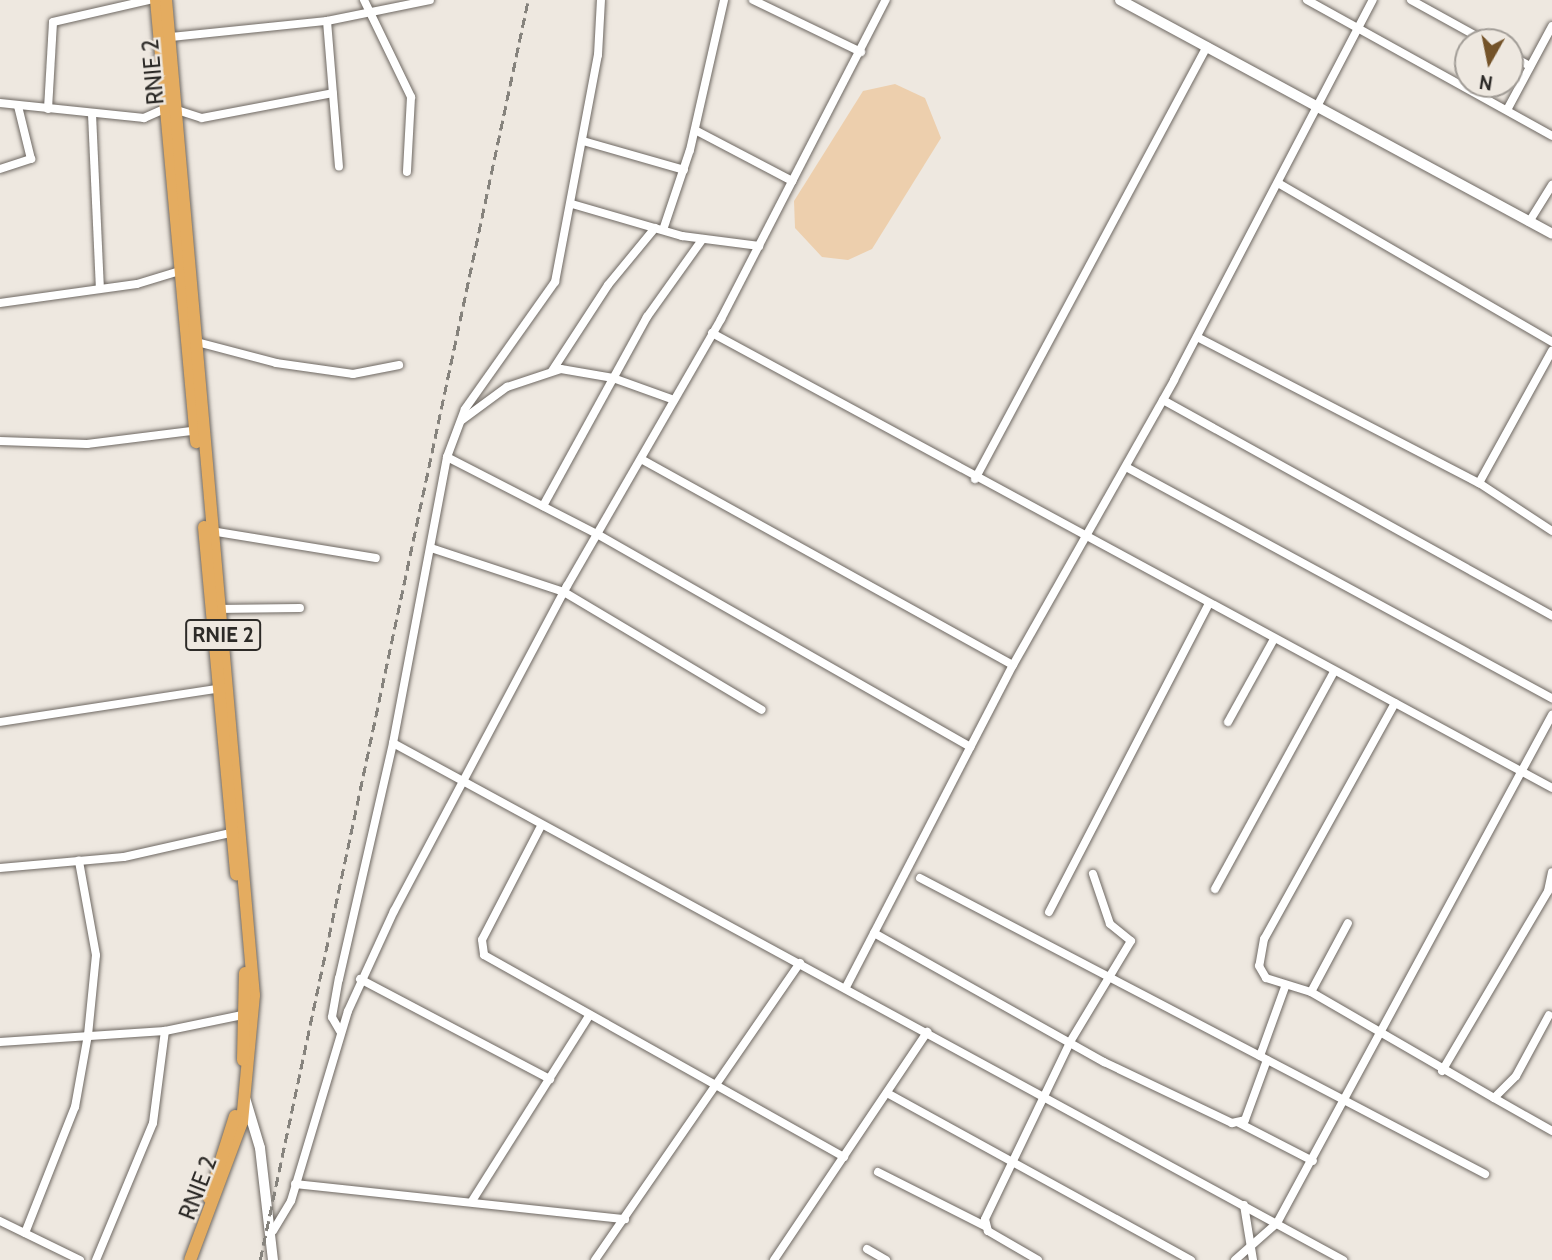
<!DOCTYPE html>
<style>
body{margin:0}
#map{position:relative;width:1552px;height:1260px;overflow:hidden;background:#eee8e0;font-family:Cabin,sans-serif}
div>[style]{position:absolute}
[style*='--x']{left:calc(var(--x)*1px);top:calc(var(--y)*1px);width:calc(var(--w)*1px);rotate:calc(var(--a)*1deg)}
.green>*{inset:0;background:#edcfad}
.roads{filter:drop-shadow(0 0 2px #6e6862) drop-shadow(0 0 2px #6e6862)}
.minor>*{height:8px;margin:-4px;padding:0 4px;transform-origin:4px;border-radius:4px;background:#fff}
.secondary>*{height:10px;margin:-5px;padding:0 5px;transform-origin:5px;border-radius:5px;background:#fff}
.trunk>*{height:12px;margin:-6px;padding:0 6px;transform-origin:6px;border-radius:6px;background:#e4ac60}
.rail>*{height:2.5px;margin-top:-1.25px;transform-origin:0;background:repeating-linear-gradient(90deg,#86837d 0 10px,transparent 0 15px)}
span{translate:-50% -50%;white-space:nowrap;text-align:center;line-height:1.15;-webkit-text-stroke:5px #eee8e0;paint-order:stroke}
.shield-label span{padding:2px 5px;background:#eee8e0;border:2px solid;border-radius:5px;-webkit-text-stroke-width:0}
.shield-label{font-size:21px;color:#2d2b28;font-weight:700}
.street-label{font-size:23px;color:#2d2b28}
.north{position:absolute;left:1454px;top:28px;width:70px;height:70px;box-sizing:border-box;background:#eee8e0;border:2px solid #a19c96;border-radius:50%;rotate:189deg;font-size:19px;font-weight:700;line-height:28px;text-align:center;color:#2d2b28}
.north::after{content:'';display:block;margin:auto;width:24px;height:32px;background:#745329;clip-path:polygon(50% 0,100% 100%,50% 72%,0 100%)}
</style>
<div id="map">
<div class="green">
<div style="clip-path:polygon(895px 84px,925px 98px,941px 138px,872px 249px,848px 260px,822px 257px,795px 228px,794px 201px,863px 91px)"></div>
</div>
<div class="roads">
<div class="minor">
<div style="--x:364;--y:0;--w:108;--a:64.1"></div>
<div style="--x:411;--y:97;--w:75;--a:93.1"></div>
<div style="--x:753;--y:0;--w:120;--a:25.7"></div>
<div style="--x:1307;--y:0;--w:280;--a:29"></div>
<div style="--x:1411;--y:0;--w:87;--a:28.9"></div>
<div style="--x:327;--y:21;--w:146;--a:85.3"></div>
<div style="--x:171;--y:37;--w:157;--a:-5.9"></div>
<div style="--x:327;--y:21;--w:105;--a:-11.5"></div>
<div style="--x:1510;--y:55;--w:23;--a:29"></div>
<div style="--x:0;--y:103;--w:145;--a:5.9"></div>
<div style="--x:144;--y:118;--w:24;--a:-24"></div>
<div style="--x:48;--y:109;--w:87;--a:-86.7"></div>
<div style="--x:53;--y:22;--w:98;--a:-12.9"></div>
<div style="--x:177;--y:110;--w:26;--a:18"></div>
<div style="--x:202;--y:118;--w:133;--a:-10.8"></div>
<div style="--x:1507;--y:110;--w:95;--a:-61.8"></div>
<div style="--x:92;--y:114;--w:174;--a:87.4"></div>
<div style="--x:695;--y:130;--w:110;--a:27.7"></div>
<div style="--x:583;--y:141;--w:105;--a:16"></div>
<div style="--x:0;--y:169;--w:33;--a:-18"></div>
<div style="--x:31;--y:159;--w:55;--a:-103.8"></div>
<div style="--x:1278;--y:183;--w:317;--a:30.1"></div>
<div style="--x:572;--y:204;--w:115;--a:16.2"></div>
<div style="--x:682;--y:236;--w:78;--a:7.4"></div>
<div style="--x:1529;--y:222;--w:44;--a:-58.1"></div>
<div style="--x:663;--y:230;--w:84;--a:-71.4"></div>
<div style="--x:690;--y:150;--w:154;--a:-77.2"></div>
<div style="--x:0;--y:303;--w:138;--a:-7.9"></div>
<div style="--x:137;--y:284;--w:48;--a:-16.9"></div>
<div style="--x:712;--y:333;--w:955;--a:28.44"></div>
<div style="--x:1197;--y:337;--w:318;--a:27.4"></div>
<div style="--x:1479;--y:483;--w:87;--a:33.3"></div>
<div style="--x:193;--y:341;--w:86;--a:14.8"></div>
<div style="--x:276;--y:363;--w:78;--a:8.1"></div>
<div style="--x:353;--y:374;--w:47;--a:-11.1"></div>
<div style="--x:552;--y:371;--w:103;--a:-56.9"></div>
<div style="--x:608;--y:285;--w:74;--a:-50.5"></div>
<div style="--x:1163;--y:400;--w:445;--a:29"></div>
<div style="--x:462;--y:420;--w:56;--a:-36.3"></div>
<div style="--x:507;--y:387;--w:57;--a:-18.4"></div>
<div style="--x:561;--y:369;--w:53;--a:9.8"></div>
<div style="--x:613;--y:378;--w:65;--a:19.8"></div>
<div style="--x:0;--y:441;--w:87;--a:2"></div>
<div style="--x:87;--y:444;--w:113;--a:-7.1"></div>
<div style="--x:447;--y:457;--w:169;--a:27.2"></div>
<div style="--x:597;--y:534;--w:430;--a:29.7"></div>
<div style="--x:641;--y:459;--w:425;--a:29"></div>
<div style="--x:1126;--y:467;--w:485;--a:28.5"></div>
<div style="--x:975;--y:479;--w:491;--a:-61.8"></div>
<div style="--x:1479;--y:483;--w:151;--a:-61.1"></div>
<div style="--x:543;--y:506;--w:216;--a:-61.2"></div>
<div style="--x:647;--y:317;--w:95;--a:-54.5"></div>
<div style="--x:211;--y:531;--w:167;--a:9.3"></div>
<div style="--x:431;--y:548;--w:140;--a:18.3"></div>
<div style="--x:564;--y:592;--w:230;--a:30.8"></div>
<div style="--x:216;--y:609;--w:84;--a:-0.7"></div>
<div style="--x:1395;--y:703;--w:270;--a:119"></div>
<div style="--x:1264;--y:939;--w:27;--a:100"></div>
<div style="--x:1259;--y:966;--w:14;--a:60"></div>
<div style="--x:1266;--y:978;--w:47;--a:17.3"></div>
<div style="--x:1311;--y:992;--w:211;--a:30.1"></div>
<div style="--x:1494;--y:1098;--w:31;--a:-45"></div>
<div style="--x:1516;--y:1076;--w:69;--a:-61.6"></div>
<div style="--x:0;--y:722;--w:225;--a:-8.7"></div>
<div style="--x:1228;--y:722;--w:95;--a:-61"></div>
<div style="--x:393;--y:743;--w:1082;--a:28.56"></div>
<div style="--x:541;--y:826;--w:128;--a:117.4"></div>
<div style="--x:482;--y:940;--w:15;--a:82"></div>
<div style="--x:484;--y:955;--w:413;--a:29.3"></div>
<div style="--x:0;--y:868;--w:124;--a:-5.1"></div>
<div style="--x:124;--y:857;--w:114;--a:-12.7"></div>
<div style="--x:920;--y:878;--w:638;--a:27.65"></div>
<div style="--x:1215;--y:889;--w:247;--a:-61.3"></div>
<div style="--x:1049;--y:912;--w:348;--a:-62.6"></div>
<div style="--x:874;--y:933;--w:264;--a:29.3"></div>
<div style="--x:1104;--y:1062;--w:142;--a:25.5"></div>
<div style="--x:1232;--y:1123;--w:13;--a:-13"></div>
<div style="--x:1245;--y:1120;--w:64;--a:-69.9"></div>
<div style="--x:360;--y:979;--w:215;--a:27.8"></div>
<div style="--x:846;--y:987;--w:363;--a:-62.6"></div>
<div style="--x:1013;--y:665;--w:327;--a:-60.5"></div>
<div style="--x:1174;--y:380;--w:429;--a:-62.4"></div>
<div style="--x:1311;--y:992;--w:78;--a:-61.8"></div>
<div style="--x:340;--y:1031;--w:16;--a:-120"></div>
<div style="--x:332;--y:1017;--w:39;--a:-80"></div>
<div style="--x:339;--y:979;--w:242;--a:-77.1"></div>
<div style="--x:393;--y:743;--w:291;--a:-79.3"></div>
<div style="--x:447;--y:457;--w:51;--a:-69.4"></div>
<div style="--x:465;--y:409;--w:156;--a:-54.7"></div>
<div style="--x:555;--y:282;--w:231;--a:-79.3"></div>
<div style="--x:598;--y:55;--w:55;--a:-86.9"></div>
<div style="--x:0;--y:1042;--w:165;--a:-3.8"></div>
<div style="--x:165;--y:1031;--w:84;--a:-11.7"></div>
<div style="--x:1260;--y:1056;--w:73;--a:-70.1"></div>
<div style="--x:1442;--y:1071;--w:209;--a:-59.5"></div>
<div style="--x:1548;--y:891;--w:19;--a:-78"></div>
<div style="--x:887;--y:1093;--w:347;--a:28.8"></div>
<div style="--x:1494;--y:1098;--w:67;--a:29.6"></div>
<div style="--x:1239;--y:1123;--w:83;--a:27.2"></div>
<div style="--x:878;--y:1172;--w:120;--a:26.8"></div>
<div style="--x:295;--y:1184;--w:332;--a:6.1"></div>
<div style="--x:472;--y:1201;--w:219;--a:-57.7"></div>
<div style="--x:1244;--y:1205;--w:56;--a:80.7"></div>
<div style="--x:0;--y:1221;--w:89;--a:26"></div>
<div style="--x:273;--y:1231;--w:35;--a:-59"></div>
<div style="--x:291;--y:1201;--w:198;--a:-73.3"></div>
<div style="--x:348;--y:1011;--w:110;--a:-65.3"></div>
<div style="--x:394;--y:911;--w:368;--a:-62"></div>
<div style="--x:567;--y:586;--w:308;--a:-60"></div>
<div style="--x:721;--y:319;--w:359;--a:-62.7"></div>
<div style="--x:25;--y:1233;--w:136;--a:-68.4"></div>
<div style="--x:75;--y:1107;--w:73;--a:-79.8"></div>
<div style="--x:88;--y:1035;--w:80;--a:-84.3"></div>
<div style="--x:96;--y:955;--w:96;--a:-100.3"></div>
<div style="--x:867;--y:1249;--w:22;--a:30"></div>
<div style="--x:96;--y:1260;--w:148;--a:-67.4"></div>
<div style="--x:153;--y:1123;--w:93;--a:-82.6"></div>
<div style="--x:595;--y:1260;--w:361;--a:-55.4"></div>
<div style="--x:774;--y:1260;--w:275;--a:-56.1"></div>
<div style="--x:1038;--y:1260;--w:58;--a:-149.9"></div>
<div style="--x:988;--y:1231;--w:12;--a:-104"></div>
<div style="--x:985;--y:1219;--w:196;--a:-64.3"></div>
<div style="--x:1070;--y:1042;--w:118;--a:-58.9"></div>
<div style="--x:1131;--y:941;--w:27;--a:-141"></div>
<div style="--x:1110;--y:924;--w:53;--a:-108.8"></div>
<div style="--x:1235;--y:1260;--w:56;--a:-41.4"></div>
<div style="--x:1277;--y:1223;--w:578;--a:-61.57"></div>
</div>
<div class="secondary">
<div style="--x:1120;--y:0;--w:491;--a:28.4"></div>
<div style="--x:245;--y:1098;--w:52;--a:73.3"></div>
<div style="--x:260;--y:1148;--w:113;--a:83.4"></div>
</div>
<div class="trunk">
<div style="--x:156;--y:0;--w:444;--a:84.8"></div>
<div style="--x:166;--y:0;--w:999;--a:84.95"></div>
<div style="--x:254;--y:995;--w:128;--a:95.4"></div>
<div style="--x:242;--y:1122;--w:147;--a:110.6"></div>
<div style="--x:204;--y:527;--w:349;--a:84.7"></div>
<div style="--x:243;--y:1060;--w:87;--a:-88.7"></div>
<div style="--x:209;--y:1198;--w:86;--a:-72.4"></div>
</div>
</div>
<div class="rail">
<div style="--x:260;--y:1260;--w:1288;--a:-77.99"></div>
</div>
<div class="shield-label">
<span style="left:223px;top:635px">RNIE 2</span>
</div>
<div class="street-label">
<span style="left:153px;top:72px;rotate:-95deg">RNIE 2</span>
<span style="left:198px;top:1188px;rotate:-69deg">RNIE 2</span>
</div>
<div class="north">N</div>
</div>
